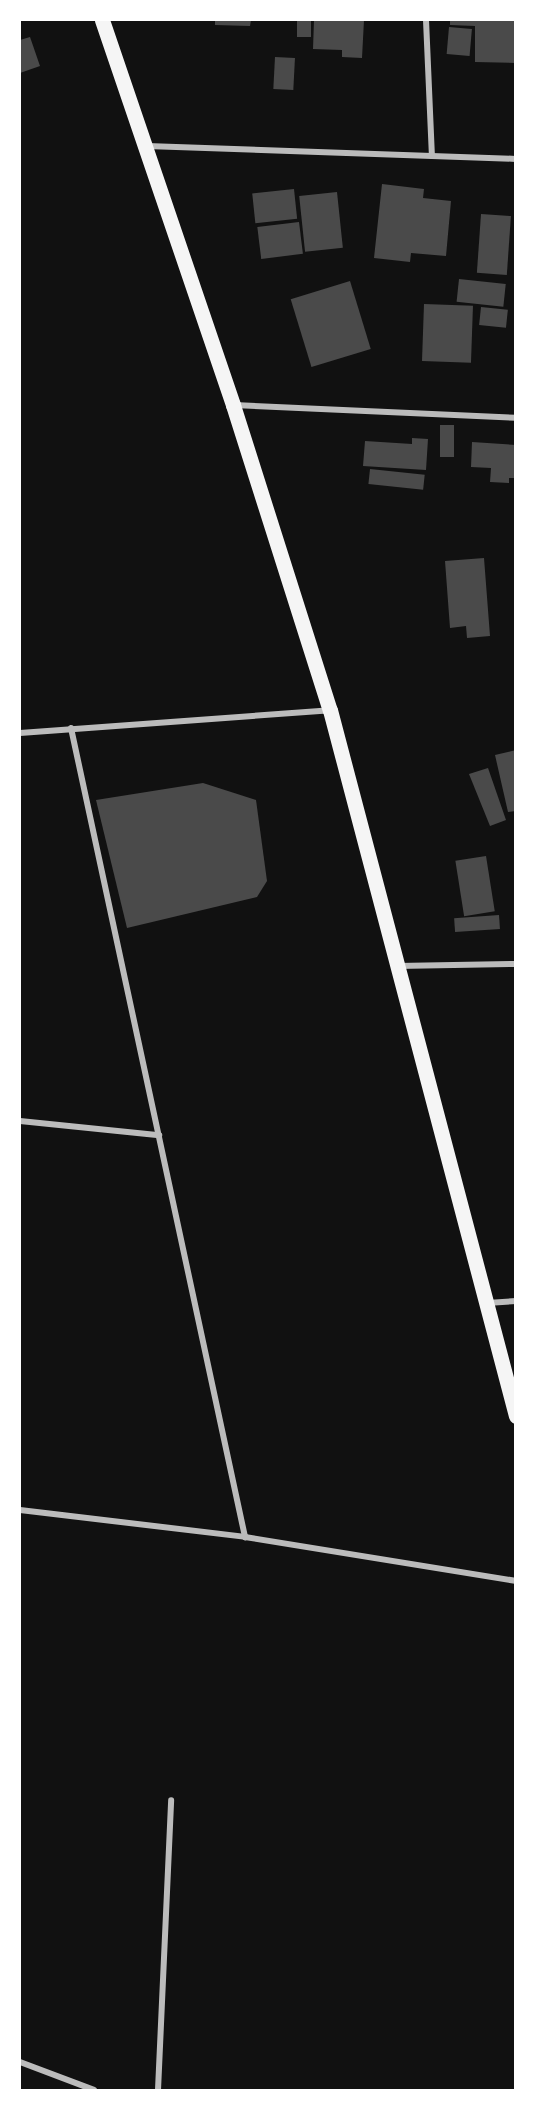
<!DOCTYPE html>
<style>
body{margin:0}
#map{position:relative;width:535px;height:2110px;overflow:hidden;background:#111;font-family:"Titillium Web",sans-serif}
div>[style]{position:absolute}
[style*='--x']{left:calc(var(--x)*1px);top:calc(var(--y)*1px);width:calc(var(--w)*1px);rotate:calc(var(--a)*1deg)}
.building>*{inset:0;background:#4a4a4a;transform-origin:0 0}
.minor>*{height:6px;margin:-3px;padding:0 3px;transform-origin:3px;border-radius:3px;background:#bcbcbc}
.primary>*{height:15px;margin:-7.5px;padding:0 7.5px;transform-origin:7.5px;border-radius:7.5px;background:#f5f5f5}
span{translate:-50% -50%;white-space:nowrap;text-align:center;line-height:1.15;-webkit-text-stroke:4.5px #fff;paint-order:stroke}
.frame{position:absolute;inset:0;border:21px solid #fff;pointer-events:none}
</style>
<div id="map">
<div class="building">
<div style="clip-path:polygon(215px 20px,251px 20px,250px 26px,215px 25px)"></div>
<div style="left:297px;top:20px;width:14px;height:17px"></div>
<div style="clip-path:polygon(314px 20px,364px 20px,362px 58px,342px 57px,342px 50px,313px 49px)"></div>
<div style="clip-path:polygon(450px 20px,516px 20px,516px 63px,475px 62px,475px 26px,450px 25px)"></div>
<div style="left:449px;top:27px;width:23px;height:27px;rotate:5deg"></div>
<div style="clip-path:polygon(30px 37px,40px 66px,20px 73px,20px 40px)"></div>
<div style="left:275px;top:57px;width:20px;height:32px;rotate:3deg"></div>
<div style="clip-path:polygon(382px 184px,424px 189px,423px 198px,451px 201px,446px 256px,411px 253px,410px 262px,374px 258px)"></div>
<div style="left:294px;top:189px;width:30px;height:42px;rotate:84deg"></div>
<div style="left:337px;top:192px;width:56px;height:38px;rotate:84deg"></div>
<div style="left:481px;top:214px;width:30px;height:59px;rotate:4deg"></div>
<div style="left:299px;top:222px;width:32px;height:42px;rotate:83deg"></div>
<div style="left:459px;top:279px;width:47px;height:23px;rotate:6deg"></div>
<div style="left:350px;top:281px;width:71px;height:62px;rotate:73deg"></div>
<div style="left:424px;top:304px;width:49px;height:57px;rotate:2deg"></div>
<div style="left:481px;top:307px;width:27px;height:18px;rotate:6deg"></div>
<div style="left:440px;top:425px;width:14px;height:32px"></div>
<div style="clip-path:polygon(412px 438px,428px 439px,426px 470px,363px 466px,365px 441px,412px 444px)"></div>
<div style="clip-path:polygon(472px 442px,516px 445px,516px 478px,509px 478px,509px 483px,490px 482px,491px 468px,471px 467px)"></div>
<div style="left:370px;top:469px;width:55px;height:15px;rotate:6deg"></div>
<div style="clip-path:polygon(484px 558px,490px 636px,467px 638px,466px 626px,450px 628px,445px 561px)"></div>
<div style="clip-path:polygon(516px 750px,516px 811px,508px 812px,495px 755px)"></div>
<div style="clip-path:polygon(488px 768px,506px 820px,490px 826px,469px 774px)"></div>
<div style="clip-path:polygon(203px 783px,256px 800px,267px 881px,257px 897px,127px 928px,96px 800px)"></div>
<div style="left:486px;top:856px;width:56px;height:31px;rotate:81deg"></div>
<div style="left:499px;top:915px;width:14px;height:45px;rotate:86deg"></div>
</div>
<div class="minor">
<div style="--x:426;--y:20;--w:136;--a:87.5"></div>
<div style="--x:147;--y:146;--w:369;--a:2"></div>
<div style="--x:234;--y:405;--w:282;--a:2.6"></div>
<div style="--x:71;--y:728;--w:828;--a:77.86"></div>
<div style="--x:20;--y:733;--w:311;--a:-4.2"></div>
<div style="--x:397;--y:966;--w:119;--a:-1"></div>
<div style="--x:20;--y:1121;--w:140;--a:5.8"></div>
<div style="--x:487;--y:1303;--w:29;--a:-4"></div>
<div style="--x:20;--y:1510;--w:227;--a:6.8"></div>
<div style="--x:245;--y:1537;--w:275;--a:9.2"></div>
<div style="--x:20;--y:2062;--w:79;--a:20.7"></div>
<div style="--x:158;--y:2090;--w:290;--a:-87.4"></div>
</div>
<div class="primary">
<div style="--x:102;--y:20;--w:407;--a:71.2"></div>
<div style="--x:233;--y:405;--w:320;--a:72.4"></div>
<div style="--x:330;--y:710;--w:730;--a:75.24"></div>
</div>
<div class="frame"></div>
</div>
